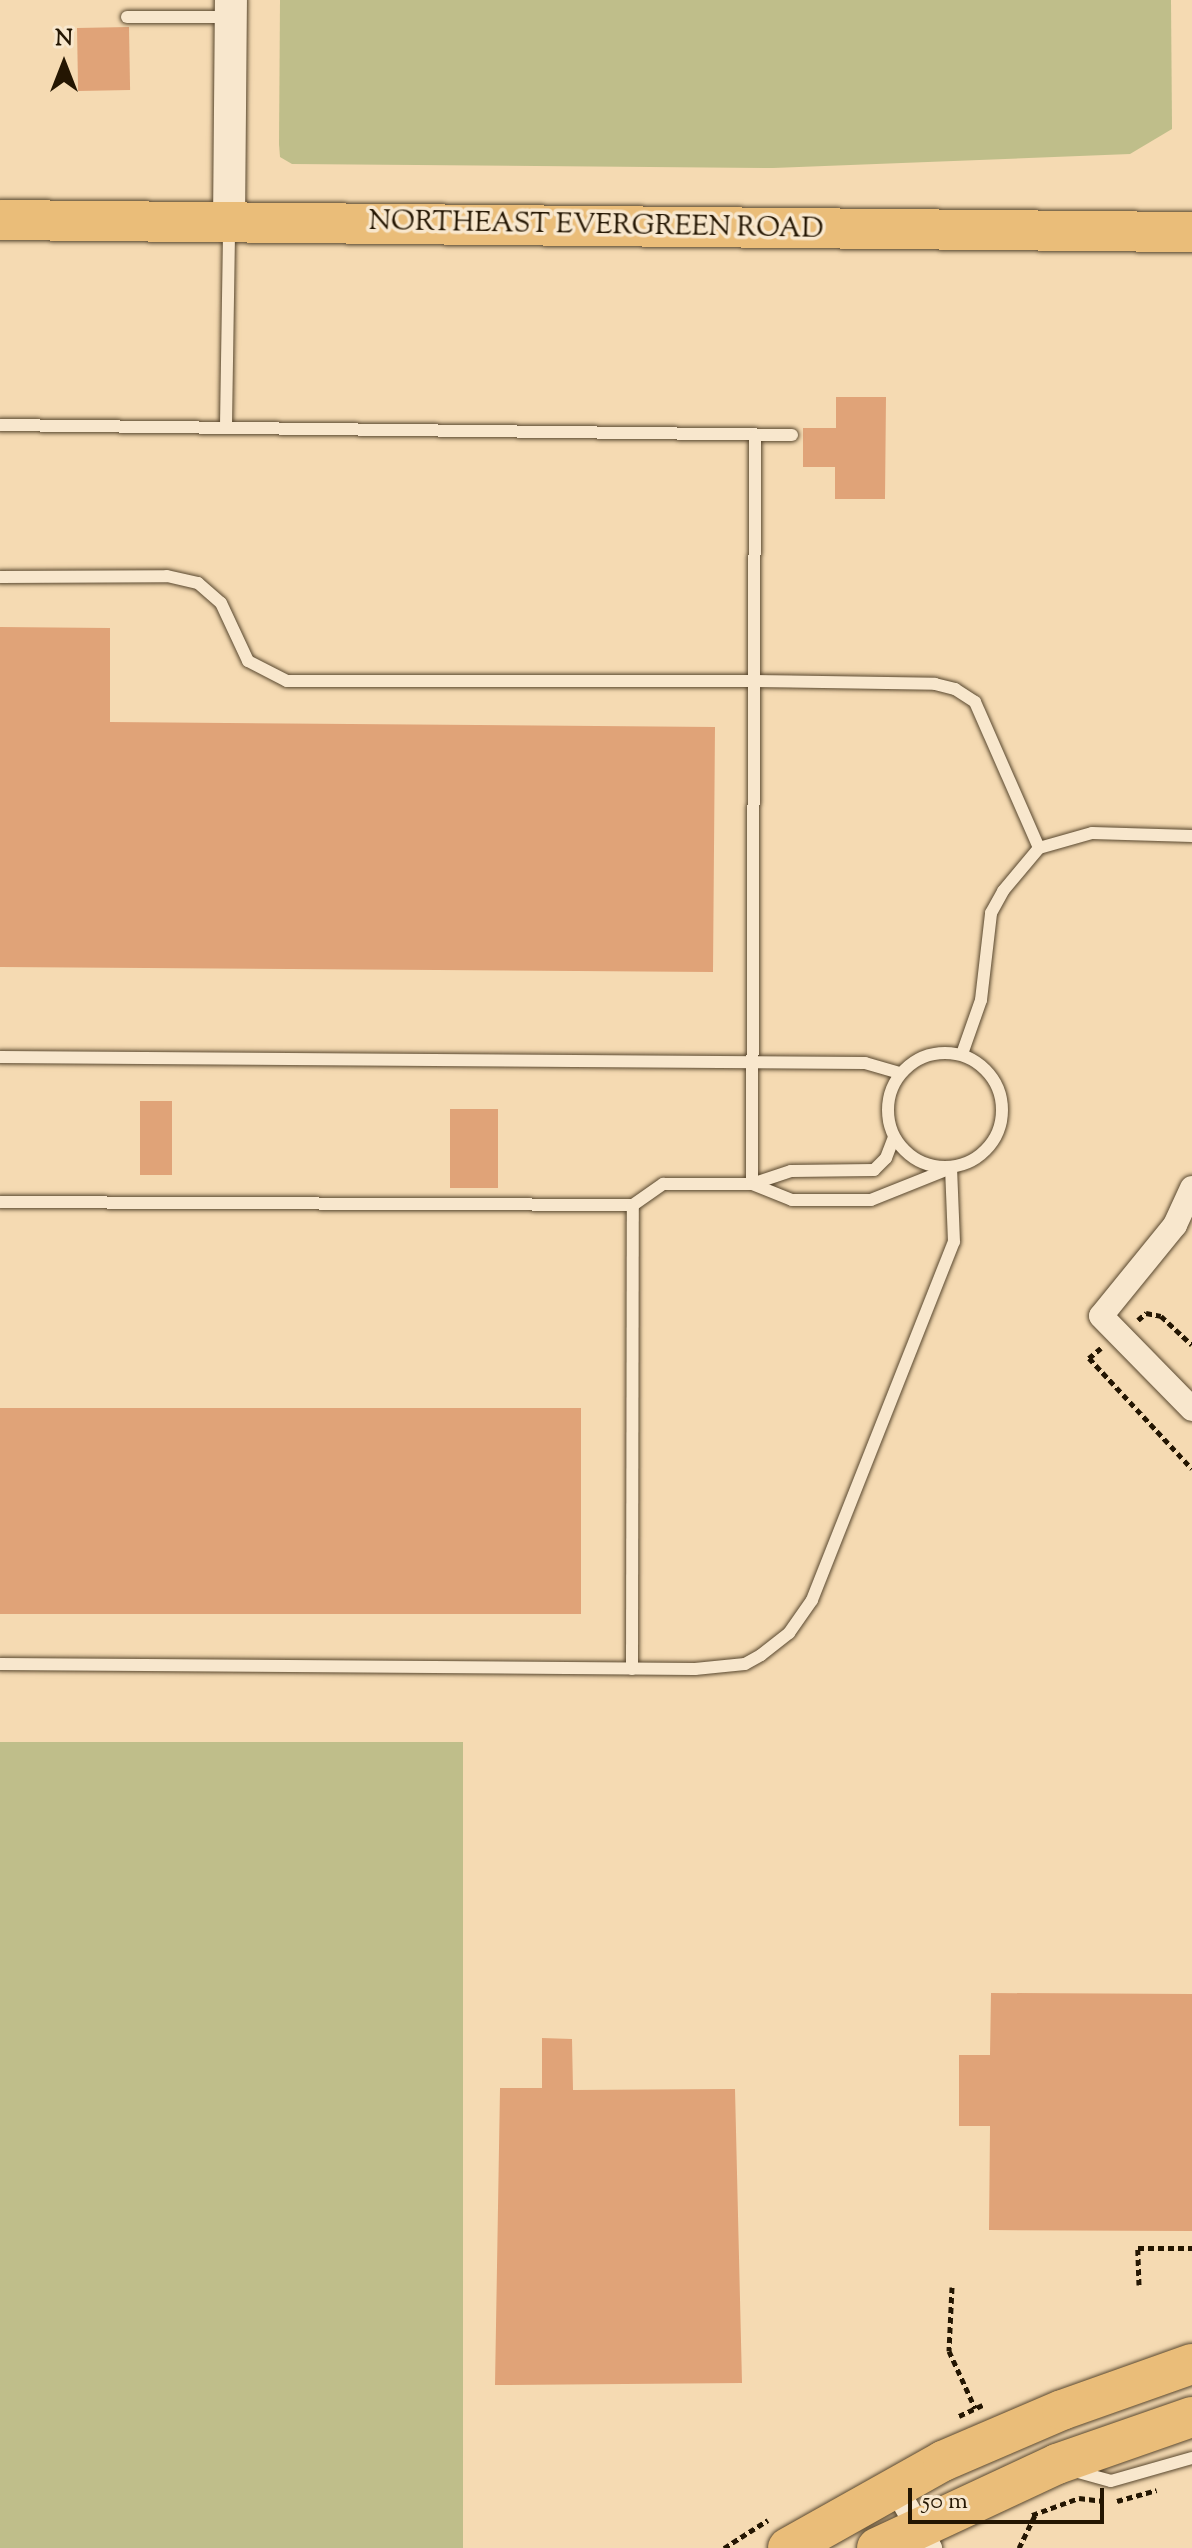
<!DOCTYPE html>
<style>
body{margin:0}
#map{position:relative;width:1192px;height:2548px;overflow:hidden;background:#f5dab2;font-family:"Sorts Mill Goudy",serif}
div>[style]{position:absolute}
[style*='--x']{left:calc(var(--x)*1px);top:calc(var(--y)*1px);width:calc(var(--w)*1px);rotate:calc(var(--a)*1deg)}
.green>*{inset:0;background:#bfbe8a;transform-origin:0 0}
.building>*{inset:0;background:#e0a378;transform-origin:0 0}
.path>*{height:5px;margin-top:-2.5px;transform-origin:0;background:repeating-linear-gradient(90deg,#241602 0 6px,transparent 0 10px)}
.roads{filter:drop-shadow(0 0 2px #58472e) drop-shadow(0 0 2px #58472e)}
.service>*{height:12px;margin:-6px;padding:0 6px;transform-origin:6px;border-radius:6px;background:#f8e7cd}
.service>.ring{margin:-6px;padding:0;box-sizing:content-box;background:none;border:12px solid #f8e7cd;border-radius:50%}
.minor>*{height:24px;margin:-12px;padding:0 12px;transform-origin:12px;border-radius:12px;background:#f8e7cd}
.tertiary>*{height:32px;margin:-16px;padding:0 16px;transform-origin:16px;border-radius:16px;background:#f8e7cd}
.primary>*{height:40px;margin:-20px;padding:0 20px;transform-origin:20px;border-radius:20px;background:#eabd79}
span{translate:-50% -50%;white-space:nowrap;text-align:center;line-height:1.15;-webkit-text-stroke:7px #f8e7cd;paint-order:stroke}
.street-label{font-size:28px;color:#241602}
.north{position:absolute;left:24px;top:24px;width:80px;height:80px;-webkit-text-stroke:6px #f8e7cd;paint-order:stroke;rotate:0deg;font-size:22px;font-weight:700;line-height:32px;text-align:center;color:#241602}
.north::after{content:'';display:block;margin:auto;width:28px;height:36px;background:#241602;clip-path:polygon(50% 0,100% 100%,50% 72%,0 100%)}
.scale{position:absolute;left:908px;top:2488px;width:196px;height:36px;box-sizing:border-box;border:4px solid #241602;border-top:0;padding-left:10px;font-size:24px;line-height:28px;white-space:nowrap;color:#241602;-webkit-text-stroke:6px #f8e7cd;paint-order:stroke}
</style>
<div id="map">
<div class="green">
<div style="clip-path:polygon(280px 0,1171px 0,1172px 129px,1130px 154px,773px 168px,292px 164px,280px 157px,279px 144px)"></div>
<div style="left:0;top:1742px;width:463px;height:806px"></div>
</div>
<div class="building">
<div style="left:129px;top:27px;width:63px;height:52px;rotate:89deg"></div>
<div style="clip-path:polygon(836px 397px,886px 397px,885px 499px,835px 499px,835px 467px,803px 467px,803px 428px,836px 428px)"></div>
<div style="clip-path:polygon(0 627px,110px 628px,110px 722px,715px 727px,713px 972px,0 967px)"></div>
<div style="left:140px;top:1101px;width:32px;height:74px"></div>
<div style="left:450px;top:1109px;width:48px;height:79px"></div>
<div style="left:0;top:1408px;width:581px;height:206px"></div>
<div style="clip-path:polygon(991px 1993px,1192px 1994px,1192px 2231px,989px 2230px,990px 2126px,959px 2126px,959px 2055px,990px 2055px)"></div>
<div style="clip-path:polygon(542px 2038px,572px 2039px,573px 2090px,735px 2089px,742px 2383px,495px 2385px,500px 2088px,542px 2088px)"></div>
</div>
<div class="path">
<div style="--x:1138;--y:1320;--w:11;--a:-41"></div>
<div style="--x:1146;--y:1313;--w:15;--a:11"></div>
<div style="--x:1161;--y:1316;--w:42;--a:43.1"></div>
<div style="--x:1101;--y:1348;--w:16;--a:140"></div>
<div style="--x:1089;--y:1358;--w:151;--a:47.1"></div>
<div style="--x:1139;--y:2285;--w:37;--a:-92"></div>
<div style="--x:1138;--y:2248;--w:54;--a:0"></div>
<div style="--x:952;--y:2287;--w:64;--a:92.7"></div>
<div style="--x:949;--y:2351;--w:63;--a:65.5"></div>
<div style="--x:959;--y:2416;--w:26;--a:-25"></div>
<div style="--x:1117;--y:2501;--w:41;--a:-15.4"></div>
<div style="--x:1032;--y:2515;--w:50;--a:-19.9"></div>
<div style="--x:1079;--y:2498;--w:24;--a:7"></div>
<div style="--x:724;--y:2548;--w:52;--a:-32.5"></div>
<div style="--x:1019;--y:2548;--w:39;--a:-64"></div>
</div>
<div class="roads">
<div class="service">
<div style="--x:127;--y:17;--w:103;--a:0"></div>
<div style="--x:0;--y:425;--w:792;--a:0.72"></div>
<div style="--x:226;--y:425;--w:197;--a:-89.1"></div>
<div style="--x:0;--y:577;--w:167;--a:-0.3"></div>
<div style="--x:167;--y:576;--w:32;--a:13"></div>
<div style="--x:198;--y:583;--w:30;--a:41"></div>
<div style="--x:221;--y:603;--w:64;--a:65"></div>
<div style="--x:248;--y:661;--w:44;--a:27.1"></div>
<div style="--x:287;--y:681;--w:467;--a:0"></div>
<div style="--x:754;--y:681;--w:181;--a:0.9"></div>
<div style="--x:935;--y:684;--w:21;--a:14"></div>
<div style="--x:955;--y:689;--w:24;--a:33"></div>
<div style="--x:975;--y:702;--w:159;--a:66.3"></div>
<div class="ring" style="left:888px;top:1053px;width:102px;height:102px"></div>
<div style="--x:962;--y:1054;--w:57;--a:-70.6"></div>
<div style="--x:981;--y:1000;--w:88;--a:-83.4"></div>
<div style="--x:991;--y:913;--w:25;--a:-61"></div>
<div style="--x:1003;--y:891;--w:56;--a:-50.1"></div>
<div style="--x:1039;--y:848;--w:55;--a:-15.8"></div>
<div style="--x:1092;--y:833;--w:100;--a:1.7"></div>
<div style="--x:0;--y:1057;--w:865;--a:0.4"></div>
<div style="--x:865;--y:1063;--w:36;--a:16"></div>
<div style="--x:752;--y:1184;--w:748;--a:-89.77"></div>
<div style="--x:0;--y:1202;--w:633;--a:0.27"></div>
<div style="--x:633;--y:1205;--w:37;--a:-35"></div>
<div style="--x:663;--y:1184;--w:89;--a:0"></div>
<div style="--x:752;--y:1184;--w:41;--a:-18.4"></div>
<div style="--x:791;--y:1171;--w:83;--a:-0.7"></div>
<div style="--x:874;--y:1170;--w:17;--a:-45"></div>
<div style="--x:886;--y:1158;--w:22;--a:-69"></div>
<div style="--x:0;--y:1664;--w:695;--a:0.41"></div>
<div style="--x:695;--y:1669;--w:50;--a:-5.7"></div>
<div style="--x:745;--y:1664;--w:18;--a:-29"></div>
<div style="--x:761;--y:1655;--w:36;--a:-38"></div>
<div style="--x:789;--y:1633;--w:40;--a:-55.1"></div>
<div style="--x:812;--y:1600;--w:385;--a:-68.4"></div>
<div style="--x:954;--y:1242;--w:74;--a:-92.3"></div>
<div style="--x:951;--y:1168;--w:86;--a:158.2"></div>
<div style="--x:871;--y:1200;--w:79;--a:180"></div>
<div style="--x:792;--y:1200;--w:43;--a:-158.2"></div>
<div style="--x:632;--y:1669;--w:464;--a:-89.9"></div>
<div style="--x:1071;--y:2470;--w:41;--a:15.4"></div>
<div style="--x:1111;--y:2481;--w:84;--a:-15.9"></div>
</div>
<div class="minor">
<div style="--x:1192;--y:1188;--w:41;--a:114.7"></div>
<div style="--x:1175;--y:1225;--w:117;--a:129.1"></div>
<div style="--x:1101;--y:1316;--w:130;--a:45.6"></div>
<div style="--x:894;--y:2485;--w:73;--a:60.3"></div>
</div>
<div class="tertiary">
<div style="--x:229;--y:223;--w:223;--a:-89.5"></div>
</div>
<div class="primary">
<div style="--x:0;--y:220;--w:1192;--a:0.58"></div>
<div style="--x:788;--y:2548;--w:178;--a:-29.3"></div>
<div style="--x:943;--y:2461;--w:129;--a:-23.2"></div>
<div style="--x:1062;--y:2410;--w:138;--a:-19.5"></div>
<div style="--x:877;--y:2548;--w:199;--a:-25"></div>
<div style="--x:1057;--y:2464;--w:143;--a:-19.2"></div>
</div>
</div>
<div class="street-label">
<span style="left:596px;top:226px;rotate:1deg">NORTHEAST EVERGREEN ROAD</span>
</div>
<div class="north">N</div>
<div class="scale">50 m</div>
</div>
